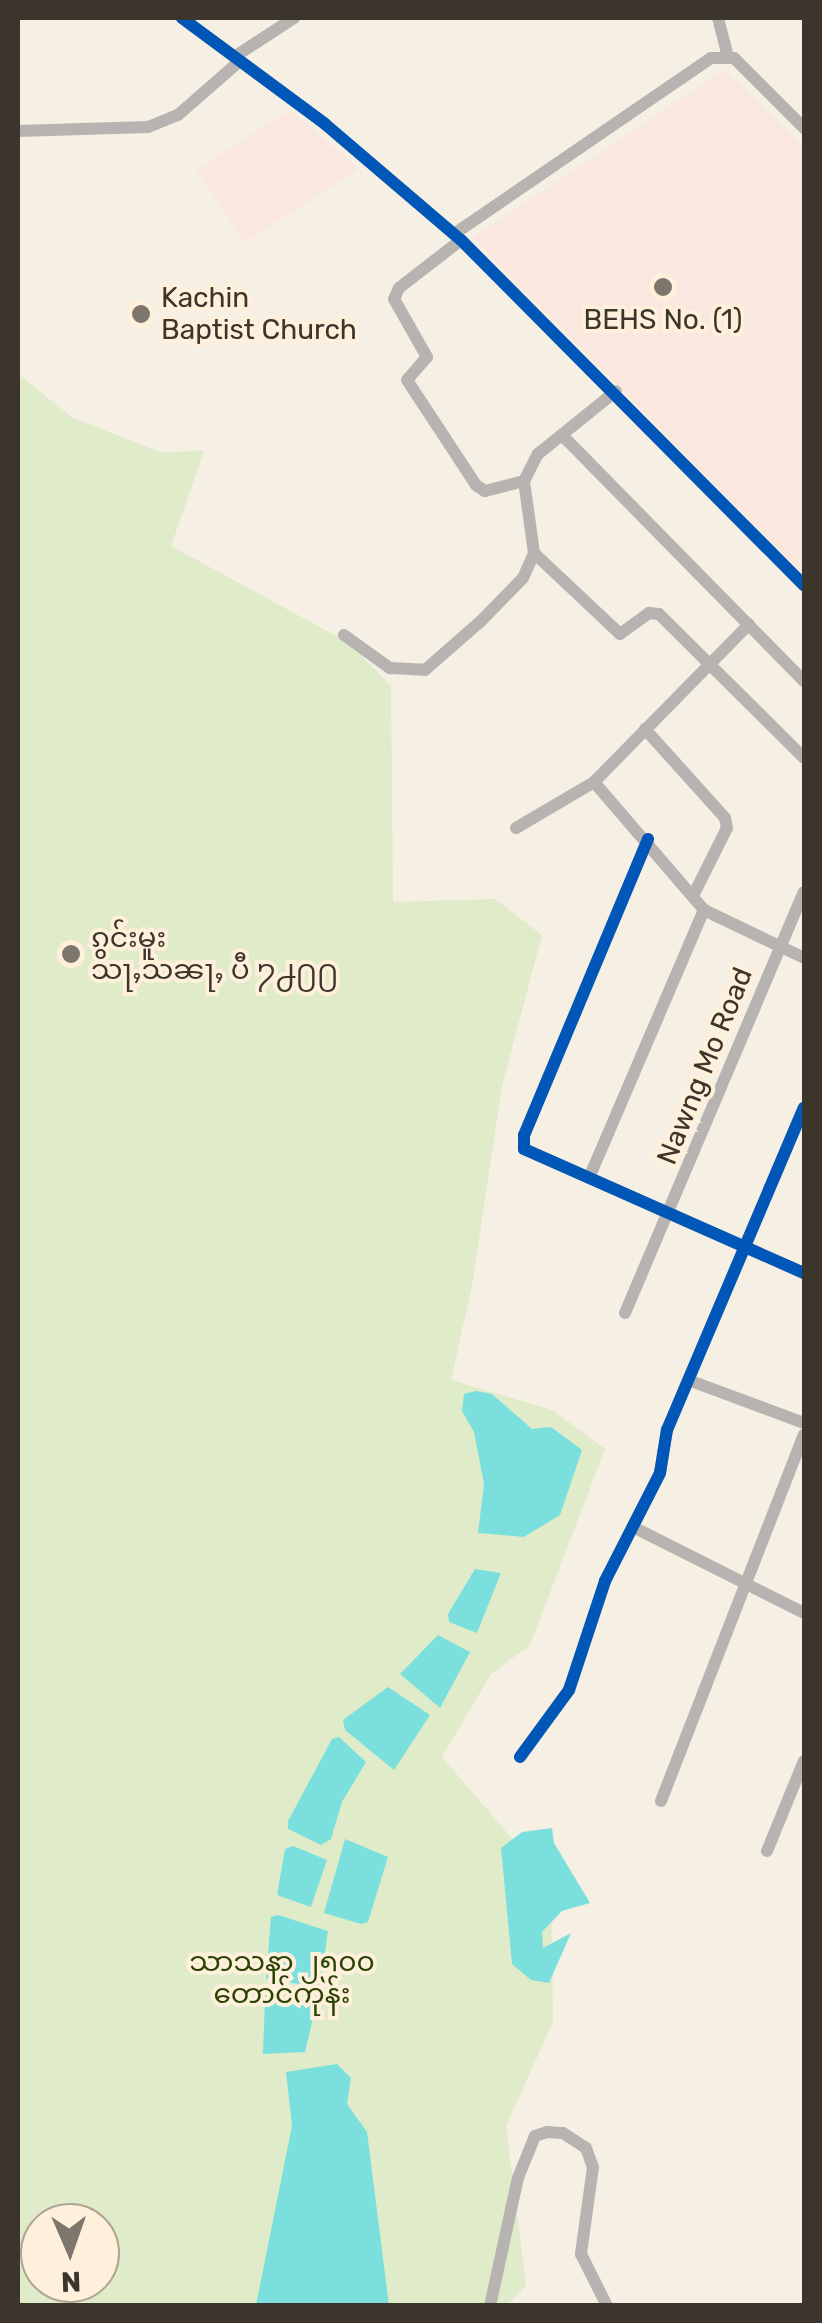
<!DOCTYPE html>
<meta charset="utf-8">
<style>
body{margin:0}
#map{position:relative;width:822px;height:2323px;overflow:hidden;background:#f6efe3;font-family:Rubik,"Noto Sans Myanmar",sans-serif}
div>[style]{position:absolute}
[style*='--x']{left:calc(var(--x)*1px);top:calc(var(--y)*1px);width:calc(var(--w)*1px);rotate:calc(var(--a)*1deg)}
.education>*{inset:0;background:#f9e7e0}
.green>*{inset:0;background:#dfebc9}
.water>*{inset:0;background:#7be0dd}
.minor>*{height:12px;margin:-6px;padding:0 6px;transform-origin:6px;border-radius:6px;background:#b7b3b1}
.cycleway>*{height:12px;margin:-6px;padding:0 6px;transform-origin:6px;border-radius:6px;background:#0057b8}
.dots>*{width:28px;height:28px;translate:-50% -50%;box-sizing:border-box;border:5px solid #fef0db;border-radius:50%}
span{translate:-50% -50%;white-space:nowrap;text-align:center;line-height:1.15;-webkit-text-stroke:8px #fef0db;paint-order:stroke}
.poi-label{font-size:28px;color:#3c352c}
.left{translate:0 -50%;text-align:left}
.street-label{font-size:28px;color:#3c352c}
.park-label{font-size:28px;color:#2b4404}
.frame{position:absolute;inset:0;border:20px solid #3c352c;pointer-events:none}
.north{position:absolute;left:20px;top:2203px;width:100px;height:100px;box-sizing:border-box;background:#fef0db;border:2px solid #b0a595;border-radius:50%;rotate:178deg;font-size:28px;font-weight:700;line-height:40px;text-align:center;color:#3c352c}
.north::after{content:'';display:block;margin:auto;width:35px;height:45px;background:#7d766c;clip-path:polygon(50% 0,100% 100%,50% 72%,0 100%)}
</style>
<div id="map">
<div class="education">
<div style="clip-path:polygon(725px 70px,804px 147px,804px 576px,473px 238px)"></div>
<div style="clip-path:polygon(290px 110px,359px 169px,244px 243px,196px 170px)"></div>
</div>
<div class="green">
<div style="clip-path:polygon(evenodd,18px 374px,73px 418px,160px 452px,204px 451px,171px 546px,349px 643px,391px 686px,393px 902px,495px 899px,542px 935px,502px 1086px,472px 1286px,451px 1380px,552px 1410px,605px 1449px,530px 1645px,491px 1674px,442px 1757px,551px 1884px,553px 2022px,506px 2126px,526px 2286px,507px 2305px,18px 2305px,18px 374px,40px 2223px,100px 2223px,100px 2283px,40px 2283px,40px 2223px)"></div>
</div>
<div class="water">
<div style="clip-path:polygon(476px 1391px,492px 1394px,532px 1429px,551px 1427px,582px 1450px,560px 1515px,524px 1537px,478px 1533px,484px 1484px,474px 1432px,462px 1411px,464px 1394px)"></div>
<div style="clip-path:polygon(475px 1569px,501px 1573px,477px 1633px,449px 1622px,448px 1614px)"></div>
<div style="clip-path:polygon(438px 1635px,470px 1652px,440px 1708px,400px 1674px)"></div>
<div style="clip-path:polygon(388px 1687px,430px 1715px,394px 1770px,345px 1730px,343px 1720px)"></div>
<div style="clip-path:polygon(339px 1737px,366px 1762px,342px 1802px,331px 1839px,321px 1845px,288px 1829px,288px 1821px,332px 1739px)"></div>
<div style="clip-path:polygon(552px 1828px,554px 1843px,590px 1903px,562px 1911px,542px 1932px,543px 1948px,571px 1933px,549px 1983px,531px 1980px,512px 1964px,501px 1848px,522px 1832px)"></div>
<div style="clip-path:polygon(345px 1839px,388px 1857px,368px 1922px,361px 1924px,324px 1913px)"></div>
<div style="clip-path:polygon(293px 1846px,327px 1860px,311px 1907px,277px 1895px,285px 1849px)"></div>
<div style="clip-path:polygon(278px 1915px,328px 1931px,320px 1988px,266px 1978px,271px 1917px)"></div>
<div style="clip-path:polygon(265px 1996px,317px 2001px,305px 2052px,263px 2054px)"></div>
<div style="clip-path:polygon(337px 2064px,351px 2078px,347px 2104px,367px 2132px,389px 2305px,256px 2305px,292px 2126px,286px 2072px)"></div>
</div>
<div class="minor">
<div style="--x:182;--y:18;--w:178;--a:36.5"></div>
<div style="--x:325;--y:124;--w:179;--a:40.5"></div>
<div style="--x:461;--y:240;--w:487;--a:45.2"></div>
<div style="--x:718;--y:18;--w:40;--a:75.6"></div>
<div style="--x:234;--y:57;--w:72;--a:-33"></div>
<div style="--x:18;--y:131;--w:130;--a:-1.8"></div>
<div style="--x:148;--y:127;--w:32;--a:-22"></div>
<div style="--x:178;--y:115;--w:82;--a:-41.1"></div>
<div style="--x:454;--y:234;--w:311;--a:-34.4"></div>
<div style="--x:711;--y:58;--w:23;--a:0"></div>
<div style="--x:734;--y:58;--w:99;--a:45"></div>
<div style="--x:461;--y:240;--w:78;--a:142.3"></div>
<div style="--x:399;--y:288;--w:12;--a:114"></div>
<div style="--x:394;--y:299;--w:67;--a:60.4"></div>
<div style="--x:427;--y:357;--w:30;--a:131"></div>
<div style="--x:407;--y:380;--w:126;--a:56.7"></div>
<div style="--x:476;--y:485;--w:11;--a:34"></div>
<div style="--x:485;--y:491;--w:40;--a:-14.4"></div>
<div style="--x:562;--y:435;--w:345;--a:45.5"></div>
<div style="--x:534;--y:553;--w:118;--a:43.3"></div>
<div style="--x:620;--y:634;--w:36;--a:-36"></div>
<div style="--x:649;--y:613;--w:10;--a:6"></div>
<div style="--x:659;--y:614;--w:204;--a:44.8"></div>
<div style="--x:344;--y:635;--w:57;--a:35.7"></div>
<div style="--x:390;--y:668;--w:35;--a:3"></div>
<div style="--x:425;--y:670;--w:74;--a:-41.2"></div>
<div style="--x:481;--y:621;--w:60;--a:-45.7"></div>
<div style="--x:523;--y:578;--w:27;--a:-66"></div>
<div style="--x:534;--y:553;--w:73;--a:-97.9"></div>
<div style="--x:524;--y:481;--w:30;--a:-63"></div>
<div style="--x:538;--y:454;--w:100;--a:-38.9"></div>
<div style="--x:645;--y:729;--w:120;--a:48"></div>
<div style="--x:725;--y:818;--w:10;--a:79"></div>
<div style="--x:727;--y:828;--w:74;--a:116.6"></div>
<div style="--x:594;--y:782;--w:169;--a:49.3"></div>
<div style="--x:704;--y:910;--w:111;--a:25.6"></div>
<div style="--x:516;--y:828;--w:91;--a:-30.5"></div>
<div style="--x:594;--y:782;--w:221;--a:-45.5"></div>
<div style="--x:648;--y:839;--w:321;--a:112.7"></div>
<div style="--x:524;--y:1135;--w:14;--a:90"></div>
<div style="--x:524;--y:1149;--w:306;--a:23.9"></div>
<div style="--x:589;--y:1178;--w:292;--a:-66.8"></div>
<div style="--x:625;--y:1313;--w:457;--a:-67"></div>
<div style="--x:691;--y:1381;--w:121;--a:20.4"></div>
<div style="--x:635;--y:1528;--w:189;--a:26.7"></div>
<div style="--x:520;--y:1757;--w:83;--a:-53.8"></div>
<div style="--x:569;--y:1690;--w:115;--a:-71.7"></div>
<div style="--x:605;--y:1581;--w:121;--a:-63"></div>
<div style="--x:660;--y:1473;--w:44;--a:-80.8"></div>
<div style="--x:667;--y:1430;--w:350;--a:-67"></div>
<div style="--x:661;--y:1801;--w:393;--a:-68.7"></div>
<div style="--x:767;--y:1851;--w:97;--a:-67.7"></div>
<div style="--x:490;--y:2306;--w:131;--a:-77.7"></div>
<div style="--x:518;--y:2178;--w:45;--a:-68"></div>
<div style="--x:535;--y:2136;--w:13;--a:-18"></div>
<div style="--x:547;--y:2132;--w:16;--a:4"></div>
<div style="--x:563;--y:2133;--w:27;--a:33"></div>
<div style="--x:586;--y:2148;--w:20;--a:70"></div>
<div style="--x:593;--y:2167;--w:88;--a:97.9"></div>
<div style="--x:581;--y:2254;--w:58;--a:63.4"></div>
</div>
<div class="cycleway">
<div style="--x:182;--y:18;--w:178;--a:36.5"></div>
<div style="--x:325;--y:124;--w:179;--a:40.5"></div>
<div style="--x:461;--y:240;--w:487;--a:45.2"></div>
<div style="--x:648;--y:839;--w:321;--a:112.7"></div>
<div style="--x:524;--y:1135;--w:14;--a:90"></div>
<div style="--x:524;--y:1149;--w:306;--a:23.9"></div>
<div style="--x:520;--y:1757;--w:83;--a:-53.8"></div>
<div style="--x:569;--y:1690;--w:115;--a:-71.7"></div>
<div style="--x:605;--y:1581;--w:121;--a:-63"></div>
<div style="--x:660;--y:1473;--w:44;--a:-80.8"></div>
<div style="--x:667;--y:1430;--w:350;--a:-67"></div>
</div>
<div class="dots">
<div style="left:663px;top:287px;background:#7d766c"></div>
<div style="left:141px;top:314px;background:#7d766c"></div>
<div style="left:71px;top:954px;background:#7d766c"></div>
</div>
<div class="poi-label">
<span class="left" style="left:161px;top:314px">Kachin<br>Baptist Church</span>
<span style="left:663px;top:320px">BEHS No. (1)</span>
<span class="left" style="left:91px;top:954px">ၵွင်းမူး<br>သႃႇသၼႃႇ ပီ ႒႕႐႐</span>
</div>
<div class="street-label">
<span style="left:705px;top:1066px;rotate:-68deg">Nawng Mo Road</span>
</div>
<div class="park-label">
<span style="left:282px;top:1978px">သာသနာ ၂၅၀၀<br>တောင်ကုန်း</span>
</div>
<div class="frame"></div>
<div class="north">N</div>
</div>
